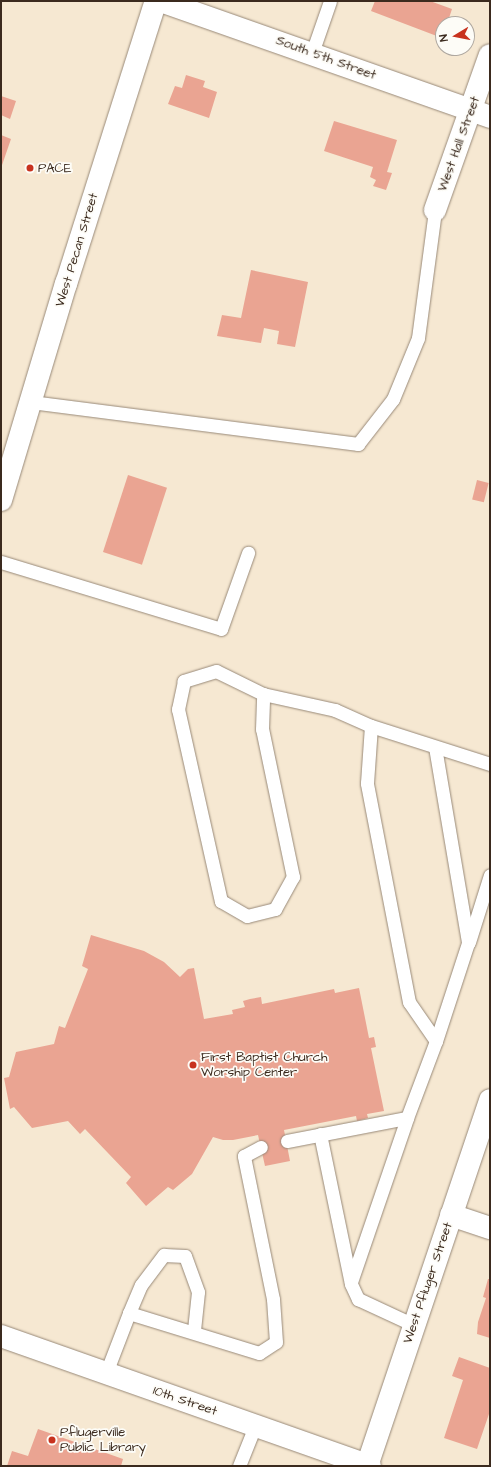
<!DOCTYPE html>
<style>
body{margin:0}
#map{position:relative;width:491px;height:1467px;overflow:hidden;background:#f6e8d2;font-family:"Architects Daughter",sans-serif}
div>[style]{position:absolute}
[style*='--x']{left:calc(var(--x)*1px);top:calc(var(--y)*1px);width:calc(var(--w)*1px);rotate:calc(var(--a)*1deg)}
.building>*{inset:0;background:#eaa492;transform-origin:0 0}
.roads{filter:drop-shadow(0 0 1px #988978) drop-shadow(0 0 1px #988978)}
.service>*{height:13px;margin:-6.5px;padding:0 6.5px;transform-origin:6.5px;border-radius:6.5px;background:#fff}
.minor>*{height:22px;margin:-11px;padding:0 11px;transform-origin:11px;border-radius:11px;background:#fff}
.tertiary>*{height:22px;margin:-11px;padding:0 11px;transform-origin:11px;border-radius:11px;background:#fff}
.secondary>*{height:22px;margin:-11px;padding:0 11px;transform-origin:11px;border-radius:11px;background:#fff}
.dots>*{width:11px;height:11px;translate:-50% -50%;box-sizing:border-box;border:2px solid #fdfcf7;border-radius:50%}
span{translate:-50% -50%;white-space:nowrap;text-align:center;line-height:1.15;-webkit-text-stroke:3.5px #fdfcf7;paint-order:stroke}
.street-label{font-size:13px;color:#3b2a1e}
.poi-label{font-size:13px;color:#3b2a1e}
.left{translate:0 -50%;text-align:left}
.frame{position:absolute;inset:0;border:2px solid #3b2a1e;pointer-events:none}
.north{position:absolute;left:435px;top:16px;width:40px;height:40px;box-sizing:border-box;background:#fdfcf7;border:1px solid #afa8a0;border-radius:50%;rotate:260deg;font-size:11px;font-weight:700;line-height:16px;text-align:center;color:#3b2a1e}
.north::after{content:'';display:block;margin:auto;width:14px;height:18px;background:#c8321e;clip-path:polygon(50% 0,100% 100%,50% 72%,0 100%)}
</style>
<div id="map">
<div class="building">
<div style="clip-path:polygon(375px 1px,430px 1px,452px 9px,447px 24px,443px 24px,442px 38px,371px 11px)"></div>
<div style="clip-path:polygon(186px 75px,205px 81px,203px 87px,217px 92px,209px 118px,168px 104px,175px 86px,182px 88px)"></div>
<div style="clip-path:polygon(1px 96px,16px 101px,10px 119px,1px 115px)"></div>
<div style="clip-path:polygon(334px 121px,397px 140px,387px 172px,392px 173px,386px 190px,373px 186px,376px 180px,370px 177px,373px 167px,324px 151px)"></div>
<div style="clip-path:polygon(1px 135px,11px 139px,1px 168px)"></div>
<div style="clip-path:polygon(251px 270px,308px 282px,295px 347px,277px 344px,279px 331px,264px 328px,261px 343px,217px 336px,222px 315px,241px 318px)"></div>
<div style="left:128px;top:475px;width:41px;height:81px;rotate:18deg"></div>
<div style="left:477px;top:480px;width:12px;height:20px;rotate:14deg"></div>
<div style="clip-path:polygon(91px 935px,144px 951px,164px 962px,180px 977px,188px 969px,194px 968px,204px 1019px,233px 1014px,232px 1010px,245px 1007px,243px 1001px,250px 999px,261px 997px,262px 1004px,334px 989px,335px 993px,359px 988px,369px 1038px,374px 1037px,376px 1047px,371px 1048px,384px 1111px,367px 1114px,368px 1118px,357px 1121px,356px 1116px,284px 1130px,290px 1161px,265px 1166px,258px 1135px,233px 1140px,223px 1140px,213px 1137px,192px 1174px,173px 1190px,168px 1187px,146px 1206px,126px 1183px,131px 1177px,85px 1129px,80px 1134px,68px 1121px,32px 1128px,14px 1107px,10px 1109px,4px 1078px,9px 1077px,16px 1052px,54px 1044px,59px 1026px,65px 1028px,88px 969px,82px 966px)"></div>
<div style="clip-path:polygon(488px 1279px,490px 1279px,490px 1338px,477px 1334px,478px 1322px,486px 1298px,483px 1297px)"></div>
<div style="clip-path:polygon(459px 1357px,490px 1368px,490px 1411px,477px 1449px,444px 1438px,463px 1380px,452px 1376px)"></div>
<div style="clip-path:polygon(38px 1429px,123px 1459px,121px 1466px,7px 1466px,12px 1451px,28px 1456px)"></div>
</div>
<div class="roads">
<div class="service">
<div style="--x:312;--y:53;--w:55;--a:-70.9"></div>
<div style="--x:31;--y:402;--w:330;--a:7.3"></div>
<div style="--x:358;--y:444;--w:57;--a:-52.1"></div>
<div style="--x:393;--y:399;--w:66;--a:-67.7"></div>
<div style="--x:418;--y:338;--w:129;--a:-82.4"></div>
<div style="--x:1;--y:562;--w:230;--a:16.9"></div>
<div style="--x:221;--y:629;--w:81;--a:-70.4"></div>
<div style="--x:263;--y:694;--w:52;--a:-153.9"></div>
<div style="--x:216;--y:671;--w:34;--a:163"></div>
<div style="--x:184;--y:681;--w:29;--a:102"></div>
<div style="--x:178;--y:709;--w:197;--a:77.4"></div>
<div style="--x:221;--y:901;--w:30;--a:30"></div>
<div style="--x:247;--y:916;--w:29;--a:-14"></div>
<div style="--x:275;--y:909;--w:37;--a:-61"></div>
<div style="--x:293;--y:877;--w:151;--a:-101.8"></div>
<div style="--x:262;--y:729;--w:35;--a:-88"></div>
<div style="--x:263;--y:694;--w:74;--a:12.5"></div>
<div style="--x:335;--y:710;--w:39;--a:24"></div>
<div style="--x:371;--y:726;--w:125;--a:17.7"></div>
<div style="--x:435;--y:747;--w:199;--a:80.4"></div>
<div style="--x:468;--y:943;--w:103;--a:108.1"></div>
<div style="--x:469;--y:942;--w:70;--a:-72.6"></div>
<div style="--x:320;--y:1134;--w:153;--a:78.3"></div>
<div style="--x:351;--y:1284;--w:17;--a:65"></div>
<div style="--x:358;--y:1299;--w:62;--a:24.9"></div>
<div style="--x:287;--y:1141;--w:122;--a:-10.9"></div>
<div style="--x:407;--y:1118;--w:82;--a:-69.4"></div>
<div style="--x:436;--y:1041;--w:47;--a:-124.7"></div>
<div style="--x:409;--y:1002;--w:223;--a:-100.9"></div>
<div style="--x:367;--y:783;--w:57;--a:-86"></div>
<div style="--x:351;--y:1282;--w:173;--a:-71.1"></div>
<div style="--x:129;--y:1313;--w:30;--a:-67"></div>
<div style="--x:141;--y:1285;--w:38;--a:-53"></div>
<div style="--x:164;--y:1255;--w:21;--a:3"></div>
<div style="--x:185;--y:1256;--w:38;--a:70"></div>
<div style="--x:198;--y:1292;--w:39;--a:96"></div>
<div style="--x:106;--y:1373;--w:64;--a:-69"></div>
<div style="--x:129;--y:1313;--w:136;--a:17.1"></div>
<div style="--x:259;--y:1353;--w:20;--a:-33"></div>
<div style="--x:276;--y:1342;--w:43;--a:-94"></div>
<div style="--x:273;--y:1299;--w:146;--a:-101.5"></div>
<div style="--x:244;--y:1156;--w:19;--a:-28"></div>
<div style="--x:239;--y:1466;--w:43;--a:-68.2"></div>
</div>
<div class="minor">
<div style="--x:161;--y:1;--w:349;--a:19.4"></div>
<div style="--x:435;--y:210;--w:164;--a:-70.5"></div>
<div style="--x:451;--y:1215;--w:41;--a:18.4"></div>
<div style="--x:367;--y:1466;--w:386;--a:-71.4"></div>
</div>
<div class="tertiary">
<div style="--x:1;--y:1336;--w:391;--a:19.4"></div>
</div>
<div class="secondary">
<div style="--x:1;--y:500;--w:226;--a:-73.3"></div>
<div style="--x:66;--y:284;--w:297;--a:-72.4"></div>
</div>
</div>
<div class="dots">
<div style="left:30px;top:168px;background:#c8321e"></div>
<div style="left:193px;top:1065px;background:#c8321e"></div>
<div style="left:52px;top:1440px;background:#c8321e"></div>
</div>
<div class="street-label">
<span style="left:326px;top:58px;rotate:20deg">South 5th Street</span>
<span style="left:459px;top:144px;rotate:-70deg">West Hall Street</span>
<span style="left:77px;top:250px;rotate:-73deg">West Pecan Street</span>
<span style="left:428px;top:1283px;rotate:-71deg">West Pfluger Street</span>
<span style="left:185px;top:1401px;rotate:19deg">10th Street</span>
</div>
<div class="poi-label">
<span class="left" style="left:38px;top:168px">PACE</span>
<span class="left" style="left:201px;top:1065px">First Baptist Church<br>Worship Center</span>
<span class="left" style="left:60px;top:1440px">Pflugerville<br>Public Library</span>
</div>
<div class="frame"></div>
<div class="north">N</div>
</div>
